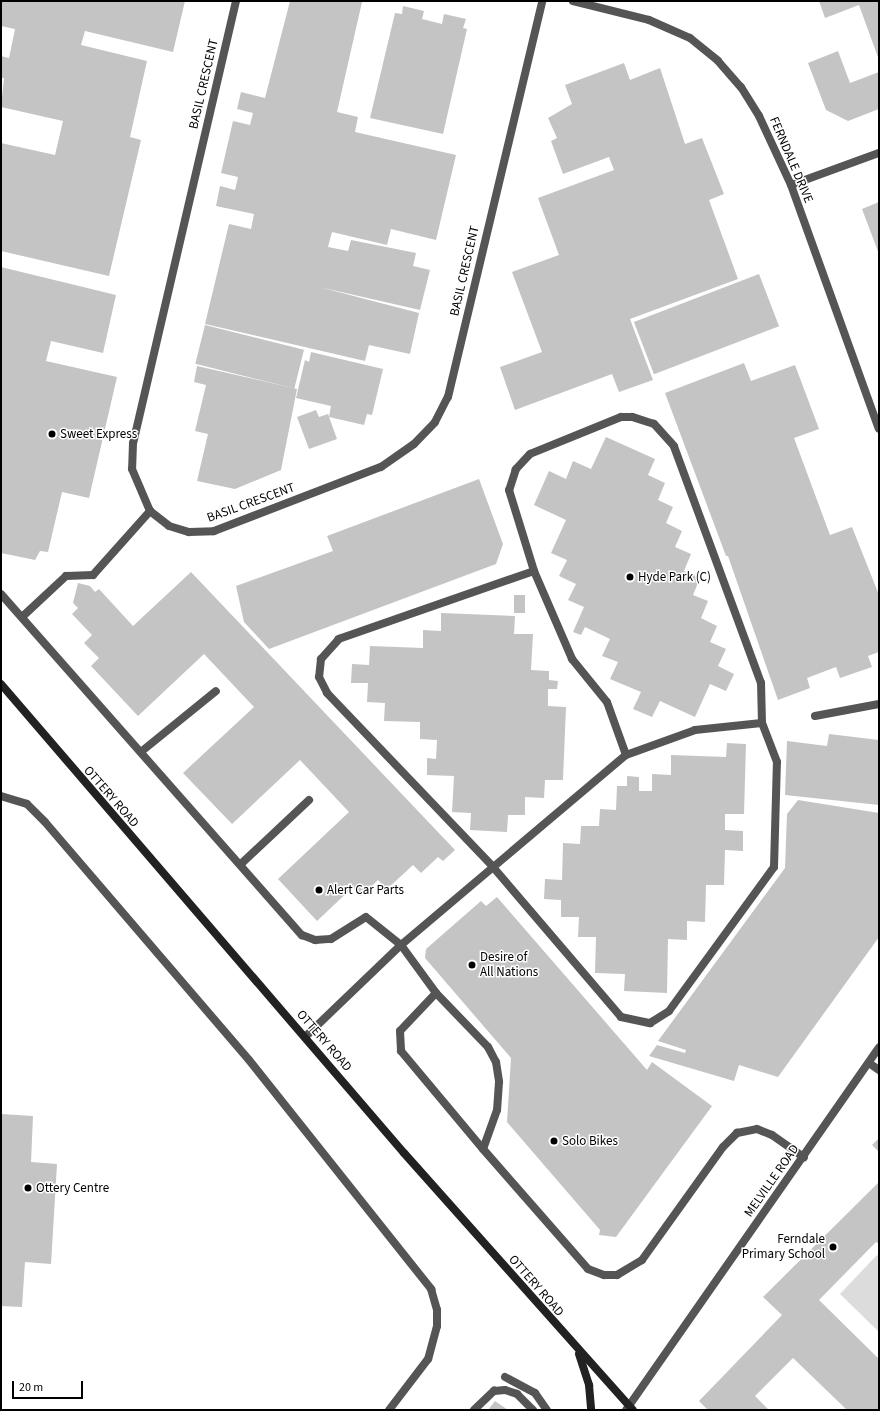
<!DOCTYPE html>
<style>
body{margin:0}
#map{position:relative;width:880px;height:1411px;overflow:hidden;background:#fff;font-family:"Source Sans 3",sans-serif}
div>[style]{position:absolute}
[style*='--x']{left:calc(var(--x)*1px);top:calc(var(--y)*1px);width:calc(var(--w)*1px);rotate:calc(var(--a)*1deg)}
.green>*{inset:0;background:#dcdcdc}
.building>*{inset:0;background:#c4c4c4;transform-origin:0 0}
.lane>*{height:8px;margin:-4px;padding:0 4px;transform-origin:4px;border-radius:4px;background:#555}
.street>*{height:8px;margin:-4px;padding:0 4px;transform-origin:4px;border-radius:4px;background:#555}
.secondary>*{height:8px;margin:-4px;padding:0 4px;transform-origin:4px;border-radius:4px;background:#222}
.dots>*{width:11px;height:11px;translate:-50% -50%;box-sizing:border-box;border:2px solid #fff;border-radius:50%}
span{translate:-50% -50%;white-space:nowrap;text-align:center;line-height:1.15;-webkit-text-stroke:3px #fff;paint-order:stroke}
.street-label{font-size:13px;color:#000}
.poi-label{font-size:13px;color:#000}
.left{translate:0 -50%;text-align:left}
.right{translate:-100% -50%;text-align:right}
.frame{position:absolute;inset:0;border:2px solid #000;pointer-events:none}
.scale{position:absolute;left:12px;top:1381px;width:71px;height:18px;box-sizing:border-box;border:2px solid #000;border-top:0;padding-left:5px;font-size:12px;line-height:14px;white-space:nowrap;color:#000;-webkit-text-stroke:3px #fff;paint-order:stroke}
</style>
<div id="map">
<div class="green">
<div style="clip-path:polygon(877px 1255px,879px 1257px,879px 1332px,840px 1294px)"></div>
</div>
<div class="building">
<div style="clip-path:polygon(1px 1px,185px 1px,173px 52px,85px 31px,81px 45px,147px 61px,130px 137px,141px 140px,109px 276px,1px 251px,1px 143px,55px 155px,63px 121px,1px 107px,4px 78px,1px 78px,1px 56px,9px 58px,15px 29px,1px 26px)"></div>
<div style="clip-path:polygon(290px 1px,362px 2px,337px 112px,358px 117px,355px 132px,456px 155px,436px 240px,391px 229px,387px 245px,332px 232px,328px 247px,348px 251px,351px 240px,416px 253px,413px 266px,430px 270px,420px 310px,319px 287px,419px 313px,410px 354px,369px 345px,365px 361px,205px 324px,229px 224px,251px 229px,254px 214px,216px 206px,220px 186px,235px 190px,238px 177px,221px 173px,233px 121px,250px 125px,253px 113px,237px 109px,241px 92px,265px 98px)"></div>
<div style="clip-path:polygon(819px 1px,879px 1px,879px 60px,859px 5px,825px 18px)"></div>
<div style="clip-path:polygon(403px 6px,424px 11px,422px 19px,442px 24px,444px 14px,466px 19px,463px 28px,467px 29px,443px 134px,370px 118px,395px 13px,402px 14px)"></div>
<div style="clip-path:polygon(838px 51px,850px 83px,879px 72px,879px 109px,848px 121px,826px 110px,808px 63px)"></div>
<div style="clip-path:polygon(624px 63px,630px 80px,660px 68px,685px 144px,702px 138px,724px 194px,709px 200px,738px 279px,630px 319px,653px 380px,619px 392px,612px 374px,515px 410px,500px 367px,542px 352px,512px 272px,559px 255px,538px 198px,614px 170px,609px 157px,563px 174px,551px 141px,557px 138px,548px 118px,572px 104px,565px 85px)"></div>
<div style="clip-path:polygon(879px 202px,879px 254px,862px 209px)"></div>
<div style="clip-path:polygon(1px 267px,116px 295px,103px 353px,51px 341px,46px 361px,117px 377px,89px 498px,62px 492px,48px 552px,40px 551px,35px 560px,1px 553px)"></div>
<div style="left:759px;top:274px;width:56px;height:134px;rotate:69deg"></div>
<div style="left:205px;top:325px;width:102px;height:40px;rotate:14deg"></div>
<div style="clip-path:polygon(311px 352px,383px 369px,372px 415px,367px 414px,364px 425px,329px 417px,331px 406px,296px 398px,305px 360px,309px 362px)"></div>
<div style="clip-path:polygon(744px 363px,751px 381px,795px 365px,819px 429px,794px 438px,830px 535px,852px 527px,879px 595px,879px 652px,868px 656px,872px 667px,840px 678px,836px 667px,807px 678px,810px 688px,778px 700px,728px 556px,726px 556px,665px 393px)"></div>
<div style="clip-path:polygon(197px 366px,297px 389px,281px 470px,235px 489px,197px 481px,208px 434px,195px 431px,206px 385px,194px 382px)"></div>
<div style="clip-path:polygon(316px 410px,319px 417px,328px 414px,337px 439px,309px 449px,297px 417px)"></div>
<div style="clip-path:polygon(606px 437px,655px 459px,648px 475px,665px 483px,658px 500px,673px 507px,666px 523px,682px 531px,675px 547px,691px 554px,684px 571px,700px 578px,693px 595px,708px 601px,701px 618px,717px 626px,710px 642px,726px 649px,718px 666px,734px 674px,726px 691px,710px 684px,695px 717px,660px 701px,652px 717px,633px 709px,641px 692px,610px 679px,618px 662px,602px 656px,610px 639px,585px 627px,581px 635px,573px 632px,584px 607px,568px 600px,576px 584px,559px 576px,567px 560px,551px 553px,566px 520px,534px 505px,549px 471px,566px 479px,573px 461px,591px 469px)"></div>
<div style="clip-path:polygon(479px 479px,503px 544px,496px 564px,269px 649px,244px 622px,236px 586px,333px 551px,327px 536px)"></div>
<div style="clip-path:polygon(191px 572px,455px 850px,443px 861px,438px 857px,421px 873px,413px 865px,387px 889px,378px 880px,361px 896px,353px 887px,317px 921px,278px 879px,349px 812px,300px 760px,232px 824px,183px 773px,254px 707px,204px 654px,138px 716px,91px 666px,99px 658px,84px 643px,92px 635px,72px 614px,78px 608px,73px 603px,78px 583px,90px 586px,95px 592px,99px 589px,133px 626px)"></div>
<div style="left:514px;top:595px;width:11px;height:18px"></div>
<div style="clip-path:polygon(441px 613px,515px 616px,514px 634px,533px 634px,531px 670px,549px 671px,549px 680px,558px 681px,557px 689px,548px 689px,548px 706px,566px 707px,563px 780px,545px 780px,544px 798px,525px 797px,525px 815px,508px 815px,507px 832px,470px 830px,471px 813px,452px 812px,454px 776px,427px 775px,427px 758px,436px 759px,437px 740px,420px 739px,420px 722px,384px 721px,385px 703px,367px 702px,368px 683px,351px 683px,352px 664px,369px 665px,370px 646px,423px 648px,423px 630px,441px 631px)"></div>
<div style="clip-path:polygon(829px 734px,879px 740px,879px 805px,785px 795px,787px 741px,827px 746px)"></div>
<div style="clip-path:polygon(727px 743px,746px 744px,744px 814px,725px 814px,725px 830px,743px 831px,743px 851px,725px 850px,724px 885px,706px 885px,705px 922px,687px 921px,687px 940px,668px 939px,667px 993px,624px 991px,625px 974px,595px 973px,596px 937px,578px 937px,579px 917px,561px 917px,561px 900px,544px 899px,545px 879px,562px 880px,563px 843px,580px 844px,581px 826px,599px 826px,600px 809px,616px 810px,617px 786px,627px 786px,627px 776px,639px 777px,639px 791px,652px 791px,652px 774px,671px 775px,671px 755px,726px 757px)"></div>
<div style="clip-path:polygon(798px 800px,879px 813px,879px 937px,778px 1077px,739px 1065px,734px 1081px,649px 1056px,657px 1045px,685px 1053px,686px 1050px,658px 1041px,785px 868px,787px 814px)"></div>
<div style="clip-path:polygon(497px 897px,647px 1070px,652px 1062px,712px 1106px,616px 1237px,599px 1235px,600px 1230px,507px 1122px,511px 1058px,425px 958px,426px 949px,481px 901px,486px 906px)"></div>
<div style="clip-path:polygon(1px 1114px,33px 1116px,31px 1162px,57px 1164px,51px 1264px,25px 1262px,22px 1307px,1px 1306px)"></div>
<div style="clip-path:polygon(879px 1138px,879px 1152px,872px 1145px)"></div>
<div style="clip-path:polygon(879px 1182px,879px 1244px,876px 1242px,819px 1300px,879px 1359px,879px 1410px,847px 1410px,793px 1358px,755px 1396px,769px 1410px,708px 1410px,699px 1401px,782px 1315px,763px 1297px)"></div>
<div style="clip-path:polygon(495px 1401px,508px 1410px,488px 1410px)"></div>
</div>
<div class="lane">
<div style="--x:534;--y:571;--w:207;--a:160.8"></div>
<div style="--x:339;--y:639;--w:27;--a:132"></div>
<div style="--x:321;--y:659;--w:18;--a:96"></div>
<div style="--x:319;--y:677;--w:18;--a:63"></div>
<div style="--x:327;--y:693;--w:240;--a:46.3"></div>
<div style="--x:493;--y:867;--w:197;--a:49.5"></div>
<div style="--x:621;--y:1017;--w:30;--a:12"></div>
<div style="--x:650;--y:1023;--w:22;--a:-32"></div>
<div style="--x:669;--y:1011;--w:178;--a:-53.9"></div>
<div style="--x:774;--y:867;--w:105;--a:-88.4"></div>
<div style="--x:777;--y:762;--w:42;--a:-111"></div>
<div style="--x:762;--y:723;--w:40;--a:-91.4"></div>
<div style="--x:761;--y:683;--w:252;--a:-110.2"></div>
<div style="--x:674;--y:446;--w:30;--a:-132"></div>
<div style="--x:654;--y:424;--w:23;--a:-162"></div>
<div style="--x:632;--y:417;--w:11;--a:180"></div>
<div style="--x:621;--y:417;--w:98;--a:157.9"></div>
<div style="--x:530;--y:454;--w:21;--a:133"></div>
<div style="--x:516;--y:469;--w:22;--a:108"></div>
<div style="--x:509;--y:490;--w:85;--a:72.8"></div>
<div style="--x:534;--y:571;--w:96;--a:66.6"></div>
<div style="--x:572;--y:659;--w:55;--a:50.9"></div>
<div style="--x:607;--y:702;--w:56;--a:70.3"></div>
<div style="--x:1;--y:594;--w:455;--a:48.6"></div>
<div style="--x:302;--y:935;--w:14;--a:21"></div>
<div style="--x:315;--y:940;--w:16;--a:-4"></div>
<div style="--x:331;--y:939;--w:41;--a:-32.2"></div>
<div style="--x:366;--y:917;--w:45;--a:38.7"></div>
<div style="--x:401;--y:945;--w:59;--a:53.9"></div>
<div style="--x:436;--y:993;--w:75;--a:46.1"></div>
<div style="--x:488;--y:1047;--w:17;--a:62"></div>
<div style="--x:496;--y:1062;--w:20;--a:81"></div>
<div style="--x:499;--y:1082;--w:28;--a:94"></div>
<div style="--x:497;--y:1110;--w:41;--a:109.7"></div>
<div style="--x:483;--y:1149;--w:159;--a:48.8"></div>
<div style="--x:588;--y:1269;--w:17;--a:21"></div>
<div style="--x:604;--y:1275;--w:13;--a:0"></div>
<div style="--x:617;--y:1275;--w:29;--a:-31"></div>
<div style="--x:642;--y:1260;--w:139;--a:-54.4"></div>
<div style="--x:723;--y:1147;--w:20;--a:-45"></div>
<div style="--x:737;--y:1133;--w:20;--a:-11"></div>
<div style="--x:757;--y:1129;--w:16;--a:22"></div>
<div style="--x:772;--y:1135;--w:39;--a:35"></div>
<div style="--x:22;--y:617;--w:60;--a:-43"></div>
<div style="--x:66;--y:576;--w:27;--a:-2"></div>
<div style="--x:93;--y:575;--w:86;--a:-48.3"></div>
<div style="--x:815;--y:716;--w:65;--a:-10.6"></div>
<div style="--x:142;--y:751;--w:95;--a:-39"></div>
<div style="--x:1;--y:796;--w:27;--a:17"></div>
<div style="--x:27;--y:804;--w:25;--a:45"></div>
<div style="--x:45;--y:822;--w:313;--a:49.4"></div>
<div style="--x:249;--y:1060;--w:293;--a:51.5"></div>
<div style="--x:431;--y:1289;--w:22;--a:74"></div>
<div style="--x:437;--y:1310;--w:16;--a:90"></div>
<div style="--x:437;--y:1326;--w:34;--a:105"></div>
<div style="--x:428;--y:1359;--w:64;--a:127.4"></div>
<div style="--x:242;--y:863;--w:92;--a:-43.2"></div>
<div style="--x:436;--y:993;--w:52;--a:133.5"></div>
<div style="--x:400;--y:1031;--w:20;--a:87"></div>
<div style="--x:401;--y:1051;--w:128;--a:50.1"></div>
<div style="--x:305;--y:1037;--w:133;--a:-43.8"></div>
<div style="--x:401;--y:945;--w:294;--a:-40.2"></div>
<div style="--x:626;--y:755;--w:73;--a:-19.9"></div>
<div style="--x:695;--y:730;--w:67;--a:-6"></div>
<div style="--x:869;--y:1063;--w:12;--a:35"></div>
<div style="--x:505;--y:1377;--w:34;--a:28"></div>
<div style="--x:535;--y:1393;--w:21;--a:55"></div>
<div style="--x:474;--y:1410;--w:28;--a:-44"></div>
<div style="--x:494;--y:1391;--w:11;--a:-5"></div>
<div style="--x:505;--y:1390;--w:13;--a:18"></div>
<div style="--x:517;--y:1394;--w:23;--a:45"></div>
</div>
<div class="street">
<div style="--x:236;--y:1;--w:454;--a:103.1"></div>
<div style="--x:133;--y:443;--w:26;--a:92"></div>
<div style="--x:132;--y:469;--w:46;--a:66.8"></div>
<div style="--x:150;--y:511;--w:24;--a:38"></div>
<div style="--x:169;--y:526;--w:21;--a:17"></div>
<div style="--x:189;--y:532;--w:25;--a:-2"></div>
<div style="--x:214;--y:531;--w:179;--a:-21"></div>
<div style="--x:381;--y:467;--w:40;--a:-34.9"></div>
<div style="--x:414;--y:444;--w:30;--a:-46"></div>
<div style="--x:435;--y:422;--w:28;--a:-63"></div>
<div style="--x:448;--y:397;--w:407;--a:-76.6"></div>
<div style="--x:573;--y:1;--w:78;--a:14"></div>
<div style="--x:649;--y:20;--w:45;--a:23.7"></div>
<div style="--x:690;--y:38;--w:36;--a:39"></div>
<div style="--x:718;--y:61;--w:35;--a:49"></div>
<div style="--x:741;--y:87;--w:34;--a:58"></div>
<div style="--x:759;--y:116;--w:76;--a:65.1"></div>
<div style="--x:791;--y:185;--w:259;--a:70.2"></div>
<div style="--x:791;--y:185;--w:94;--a:-20"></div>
<div style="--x:626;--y:1410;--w:442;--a:-55.1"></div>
</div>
<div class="secondary">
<div style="--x:1;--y:684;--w:618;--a:49.33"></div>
<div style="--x:404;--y:1153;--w:344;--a:48.3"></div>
<div style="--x:579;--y:1354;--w:33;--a:72"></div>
<div style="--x:589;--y:1385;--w:25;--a:85"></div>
</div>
<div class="dots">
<div style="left:52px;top:434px;background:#000"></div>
<div style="left:630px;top:577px;background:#000"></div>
<div style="left:319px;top:890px;background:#000"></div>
<div style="left:472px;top:965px;background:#000"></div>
<div style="left:554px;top:1141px;background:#000"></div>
<div style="left:28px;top:1188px;background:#000"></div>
<div style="left:833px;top:1247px;background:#000"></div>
</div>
<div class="street-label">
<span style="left:204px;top:84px;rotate:-77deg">BASIL CRESCENT</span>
<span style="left:791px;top:160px;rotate:67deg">FERNDALE DRIVE</span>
<span style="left:465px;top:271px;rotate:-77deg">BASIL CRESCENT</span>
<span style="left:251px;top:503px;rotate:-20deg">BASIL CRESCENT</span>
<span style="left:111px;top:797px;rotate:49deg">OTTERY ROAD</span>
<span style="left:324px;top:1041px;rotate:49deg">OTTERY ROAD</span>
<span style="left:772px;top:1181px;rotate:-55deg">MELVILLE ROAD</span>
<span style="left:536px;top:1286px;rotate:49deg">OTTERY ROAD</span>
</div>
<div class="poi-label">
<span class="left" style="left:60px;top:434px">Sweet Express</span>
<span class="left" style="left:638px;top:577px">Hyde Park (C)</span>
<span class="left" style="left:327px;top:890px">Alert Car Parts</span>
<span class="left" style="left:480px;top:965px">Desire of<br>All Nations</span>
<span class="left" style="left:562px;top:1141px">Solo Bikes</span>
<span class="left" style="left:36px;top:1188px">Ottery Centre</span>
<span class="right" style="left:825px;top:1247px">Ferndale<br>Primary School</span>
</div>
<div class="frame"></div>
<div class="scale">20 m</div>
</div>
